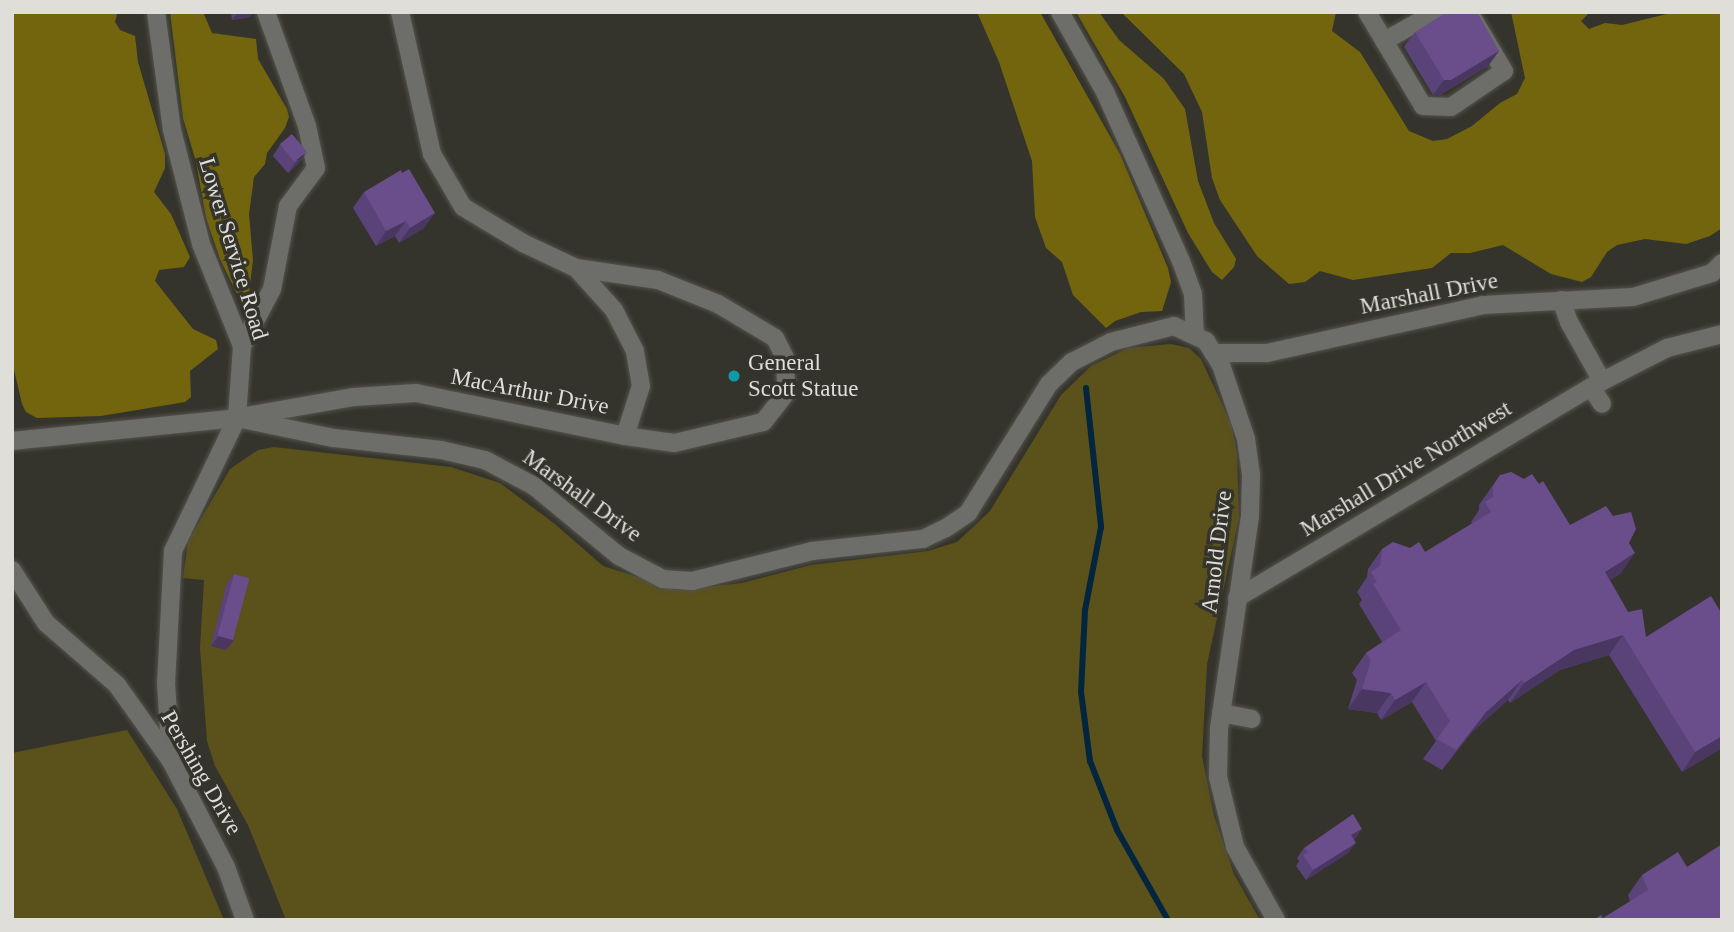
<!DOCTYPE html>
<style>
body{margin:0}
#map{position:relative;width:1734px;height:932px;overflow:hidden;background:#35342c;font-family:"Times New Roman",serif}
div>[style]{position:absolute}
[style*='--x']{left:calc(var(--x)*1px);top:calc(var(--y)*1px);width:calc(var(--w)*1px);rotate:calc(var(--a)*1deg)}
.green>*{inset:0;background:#5a511b}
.forest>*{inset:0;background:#73650d}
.stream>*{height:6px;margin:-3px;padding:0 3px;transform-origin:3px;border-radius:3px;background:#04253e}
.roads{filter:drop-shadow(0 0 2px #54534b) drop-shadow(0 0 2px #54534b)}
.minor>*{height:18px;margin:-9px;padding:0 9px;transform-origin:9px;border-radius:9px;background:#6d6e6a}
.wall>*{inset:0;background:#5a4378}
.shaded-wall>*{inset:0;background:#4a3761}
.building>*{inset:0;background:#694e8b;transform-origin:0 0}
.dots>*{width:19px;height:19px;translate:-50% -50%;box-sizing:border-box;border:4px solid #35342c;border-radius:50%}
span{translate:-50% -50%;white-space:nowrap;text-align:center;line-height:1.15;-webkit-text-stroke:7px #35342c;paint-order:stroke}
.street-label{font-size:23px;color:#dfded9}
.poi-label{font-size:23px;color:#dfded9}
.left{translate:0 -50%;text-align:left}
.frame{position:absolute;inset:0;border:14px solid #dfded9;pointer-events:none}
</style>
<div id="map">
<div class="green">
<div style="clip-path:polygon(1171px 344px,1189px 348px,1201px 359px,1231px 423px,1237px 453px,1239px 518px,1207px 664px,1202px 756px,1214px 816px,1234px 874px,1260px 920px,286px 920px,248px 825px,215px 766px,207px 741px,200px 648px,204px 580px,183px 578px,188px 541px,230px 469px,258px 450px,274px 447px,451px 467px,500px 483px,555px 524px,603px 566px,679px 590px,742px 583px,811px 565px,928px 551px,957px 542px,990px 511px,1061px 395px,1091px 366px,1128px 348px)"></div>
<div style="clip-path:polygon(127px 730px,177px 809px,224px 920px,12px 920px,12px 753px)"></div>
</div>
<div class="forest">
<div style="clip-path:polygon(12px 12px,123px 12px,117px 14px,115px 22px,120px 30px,135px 36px,138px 62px,165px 154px,165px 168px,154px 192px,171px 214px,190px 257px,184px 267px,159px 270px,155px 281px,193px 329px,216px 340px,218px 349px,190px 371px,191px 397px,185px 402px,101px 416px,37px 418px,26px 412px,22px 404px,12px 361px)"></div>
<div style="clip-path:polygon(170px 12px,203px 12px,212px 33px,256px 39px,258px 59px,287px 109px,289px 117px,285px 128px,267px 153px,265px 164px,254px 177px,249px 214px,253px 260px,249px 294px,242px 298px,238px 296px,220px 259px,206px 218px,196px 162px,183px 118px)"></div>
<div style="clip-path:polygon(977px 12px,1040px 12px,1120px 154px,1168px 268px,1171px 282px,1162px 311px,1141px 312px,1115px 321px,1106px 328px,1073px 295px,1062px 262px,1046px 248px,1035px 217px,1032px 161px,999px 62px)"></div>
<div style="clip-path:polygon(1076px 12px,1099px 12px,1119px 40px,1164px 79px,1185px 109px,1198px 181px,1214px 223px,1236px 259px,1234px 267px,1222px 280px,1212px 272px,1188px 233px,1125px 97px)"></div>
<div style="clip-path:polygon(1121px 12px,1336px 12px,1332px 31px,1360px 52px,1409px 131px,1433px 141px,1447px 139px,1472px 126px,1500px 103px,1517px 94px,1525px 78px,1511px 12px,1590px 12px,1581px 21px,1589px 29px,1605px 23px,1622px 25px,1675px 12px,1722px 12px,1722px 228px,1710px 236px,1686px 244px,1645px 239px,1617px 245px,1607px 252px,1591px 277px,1582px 282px,1551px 274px,1503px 245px,1470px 253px,1451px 253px,1432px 268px,1353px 280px,1320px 271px,1305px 282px,1289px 284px,1257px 256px,1220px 200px,1212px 178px,1202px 112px,1184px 74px)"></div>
</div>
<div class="stream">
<div style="--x:1086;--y:388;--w:140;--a:83.8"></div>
<div style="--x:1101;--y:527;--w:85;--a:100.9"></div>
<div style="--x:1085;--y:610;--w:82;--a:92.8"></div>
<div style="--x:1081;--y:692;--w:70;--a:82.6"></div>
<div style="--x:1090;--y:761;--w:74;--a:68.6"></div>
<div style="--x:1117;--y:830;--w:103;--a:60.5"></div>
</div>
<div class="roads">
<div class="minor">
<div style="--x:156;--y:12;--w:119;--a:82.3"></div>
<div style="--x:172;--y:130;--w:118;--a:75.7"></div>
<div style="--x:201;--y:244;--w:110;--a:68.1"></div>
<div style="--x:242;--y:346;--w:72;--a:94"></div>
<div style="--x:237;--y:418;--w:148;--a:115.7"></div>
<div style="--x:173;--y:551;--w:132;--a:93"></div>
<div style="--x:166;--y:683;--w:78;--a:86.3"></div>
<div style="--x:1060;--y:12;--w:92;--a:60.6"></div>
<div style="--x:1105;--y:92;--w:185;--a:65.8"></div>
<div style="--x:1181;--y:261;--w:35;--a:70"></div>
<div style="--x:1193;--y:294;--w:42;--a:87.3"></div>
<div style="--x:1367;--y:12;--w:109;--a:59.2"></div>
<div style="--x:1423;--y:106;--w:28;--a:2"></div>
<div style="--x:1451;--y:107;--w:64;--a:-34.2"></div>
<div style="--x:1504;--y:71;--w:69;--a:-120.7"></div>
<div style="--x:1384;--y:41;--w:60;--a:-29.1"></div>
<div style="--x:576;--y:268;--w:83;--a:8.3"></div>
<div style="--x:658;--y:280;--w:65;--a:21.8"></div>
<div style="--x:718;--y:304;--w:66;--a:30.8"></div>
<div style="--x:775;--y:338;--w:22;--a:63"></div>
<div style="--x:785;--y:358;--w:35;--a:88"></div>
<div style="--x:786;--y:393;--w:37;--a:128"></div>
<div style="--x:763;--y:422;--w:91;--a:166.7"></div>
<div style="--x:674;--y:443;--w:49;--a:-171.9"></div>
<div style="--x:1561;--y:300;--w:23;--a:70"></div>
<div style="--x:1569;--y:322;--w:68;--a:60.8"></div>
<div style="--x:242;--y:346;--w:64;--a:-62.2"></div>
<div style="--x:272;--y:289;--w:85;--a:-79.1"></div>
<div style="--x:288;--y:206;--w:47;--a:-53.6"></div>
<div style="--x:316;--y:168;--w:43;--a:-102.1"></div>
<div style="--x:307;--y:126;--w:121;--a:-109.8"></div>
<div style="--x:1213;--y:353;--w:54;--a:0"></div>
<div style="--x:1267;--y:353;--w:221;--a:-12.5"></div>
<div style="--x:1483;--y:305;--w:150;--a:-3.1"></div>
<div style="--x:1633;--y:297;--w:83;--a:-16.9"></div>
<div style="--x:1712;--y:273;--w:14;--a:-45"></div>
<div style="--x:1591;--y:387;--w:20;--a:57"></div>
<div style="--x:246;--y:416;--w:110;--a:-10"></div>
<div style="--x:354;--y:397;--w:62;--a:-3.7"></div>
<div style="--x:416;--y:393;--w:213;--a:11.6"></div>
<div style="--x:625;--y:436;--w:52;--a:-72.3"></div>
<div style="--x:641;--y:386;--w:36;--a:-100"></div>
<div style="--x:635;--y:351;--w:46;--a:-117.1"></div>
<div style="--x:614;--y:310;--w:57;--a:-132.1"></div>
<div style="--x:576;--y:268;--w:59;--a:-154.7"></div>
<div style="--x:523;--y:243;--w:70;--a:-149"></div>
<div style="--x:463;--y:207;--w:61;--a:-120.3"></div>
<div style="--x:432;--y:154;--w:146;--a:-102.7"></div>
<div style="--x:12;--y:441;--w:226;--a:-5.8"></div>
<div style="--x:237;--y:418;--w:99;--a:11.7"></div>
<div style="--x:334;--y:438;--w:108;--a:6.4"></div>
<div style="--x:441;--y:450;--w:45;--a:12.8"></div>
<div style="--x:485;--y:460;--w:55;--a:28"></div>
<div style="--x:534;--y:486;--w:110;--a:39.5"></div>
<div style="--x:619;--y:556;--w:50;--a:27.6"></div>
<div style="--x:663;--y:579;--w:29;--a:4"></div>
<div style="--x:692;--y:581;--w:124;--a:-14"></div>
<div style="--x:812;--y:551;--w:112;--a:-6.2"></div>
<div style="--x:923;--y:539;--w:25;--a:-26"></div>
<div style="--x:946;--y:528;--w:27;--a:-34"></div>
<div style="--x:968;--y:513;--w:152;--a:-57.9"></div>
<div style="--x:1049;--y:384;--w:32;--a:-44"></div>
<div style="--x:1072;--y:362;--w:44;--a:-27.1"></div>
<div style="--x:1111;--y:342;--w:65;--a:-14.3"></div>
<div style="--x:1174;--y:326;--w:35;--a:25"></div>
<div style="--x:1206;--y:341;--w:28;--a:58"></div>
<div style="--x:1221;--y:365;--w:78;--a:71.3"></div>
<div style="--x:1246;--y:439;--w:36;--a:82"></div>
<div style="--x:1251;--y:475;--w:41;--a:91.4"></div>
<div style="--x:1250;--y:516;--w:214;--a:98.3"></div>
<div style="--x:1219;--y:728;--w:49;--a:91.2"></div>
<div style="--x:1218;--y:777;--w:72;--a:76.3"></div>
<div style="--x:1235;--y:847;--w:84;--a:60.7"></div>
<div style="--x:12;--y:570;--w:63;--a:57.3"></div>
<div style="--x:46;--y:623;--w:94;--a:41.1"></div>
<div style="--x:117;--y:685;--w:93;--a:54.6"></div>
<div style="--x:171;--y:761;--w:119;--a:62.6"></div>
<div style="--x:226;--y:867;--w:56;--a:70.3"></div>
<div style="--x:1237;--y:598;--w:412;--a:-30.8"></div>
<div style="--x:1591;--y:387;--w:85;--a:-27.2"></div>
<div style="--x:1667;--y:348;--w:57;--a:-14.3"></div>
<div style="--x:1221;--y:713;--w:31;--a:11"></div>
</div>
</div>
<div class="wall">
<div style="clip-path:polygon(231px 12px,253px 12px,250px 17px,232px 20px)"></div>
<div style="clip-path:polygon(1415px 32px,1499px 51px,1488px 66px,1440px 95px,1433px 95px,1404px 47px)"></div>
<div style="clip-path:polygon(280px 145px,300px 162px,288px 173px,273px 156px)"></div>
<div style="clip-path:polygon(364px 192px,424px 228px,399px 243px,395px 236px,376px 246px,353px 208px)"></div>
<div style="clip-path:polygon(1500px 475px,1524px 479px,1539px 484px,1570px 525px,1629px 543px,1621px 573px,1610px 580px,1628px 612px,1646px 637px,1722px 614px,1722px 748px,1682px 772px,1609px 655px,1560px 670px,1510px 703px,1508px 700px,1472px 732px,1442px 770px,1423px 759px,1436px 741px,1412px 702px,1381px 720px,1377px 713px,1348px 709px,1357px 680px,1352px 673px,1366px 653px,1382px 642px,1359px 604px,1362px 600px,1357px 592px,1367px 577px,1368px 569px,1382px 549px,1425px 552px,1472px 524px,1471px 522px,1479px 510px,1479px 505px)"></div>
<div style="clip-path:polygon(234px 574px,234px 640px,226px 650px,211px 646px,226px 585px)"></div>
<div style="clip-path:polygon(1355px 839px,1348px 853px,1306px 880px,1296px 866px,1299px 861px,1297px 858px,1304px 848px)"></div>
<div style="clip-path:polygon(1687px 867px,1722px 920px,1630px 901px,1628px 895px,1642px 875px)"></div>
</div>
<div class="shaded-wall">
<div style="clip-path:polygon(238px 12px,253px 12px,250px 17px,232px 20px)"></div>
<div style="clip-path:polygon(1499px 51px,1488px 66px,1440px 95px,1433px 95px,1444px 80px)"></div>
<div style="clip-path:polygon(307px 152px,300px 162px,288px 173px,295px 163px)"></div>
<div style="clip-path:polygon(435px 213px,424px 228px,399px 243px,410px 228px)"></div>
<div style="clip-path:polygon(406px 221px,395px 236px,376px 246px,386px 231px)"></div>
<div style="clip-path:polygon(1635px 553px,1621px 573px,1591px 592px,1605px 572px)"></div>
<div style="clip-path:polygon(1623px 635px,1609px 655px,1560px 670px,1510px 703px,1524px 683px,1574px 650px)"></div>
<div style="clip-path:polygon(218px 636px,234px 640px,226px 650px,211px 646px)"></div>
<div style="clip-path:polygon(1522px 680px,1508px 700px,1472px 732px,1442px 770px,1486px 712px)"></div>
<div style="clip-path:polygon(1426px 682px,1412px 702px,1381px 720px,1395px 700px)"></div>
<div style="clip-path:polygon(1362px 689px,1391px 693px,1377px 713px,1348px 709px)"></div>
<div style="clip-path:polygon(1722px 736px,1722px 748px,1682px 772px,1695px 752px)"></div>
<div style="clip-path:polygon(1362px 829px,1355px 839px,1344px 846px,1351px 835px)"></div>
<div style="clip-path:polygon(1356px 843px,1348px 853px,1306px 880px,1313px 870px)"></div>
</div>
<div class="building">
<div style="clip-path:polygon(1447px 12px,1477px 12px,1499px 51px,1451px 80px,1444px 80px,1415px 32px)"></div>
<div style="left:292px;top:134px;width:23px;height:16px;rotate:50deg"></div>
<div style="clip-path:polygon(409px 169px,435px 213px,410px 228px,406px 221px,386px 231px,364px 192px,401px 170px,402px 173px)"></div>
<div style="clip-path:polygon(1511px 472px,1524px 479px,1532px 474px,1539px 484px,1543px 481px,1570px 525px,1606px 506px,1613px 516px,1631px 512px,1636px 529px,1629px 543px,1635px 553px,1605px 572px,1628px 612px,1642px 609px,1646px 637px,1711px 596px,1722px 614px,1722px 736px,1695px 752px,1623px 635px,1574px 650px,1524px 683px,1522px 680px,1486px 712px,1456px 750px,1437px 739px,1450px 721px,1426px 682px,1395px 700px,1391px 693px,1362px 689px,1371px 660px,1366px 653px,1401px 630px,1373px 584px,1377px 582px,1371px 572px,1380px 566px,1382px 549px,1393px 542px,1410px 548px,1419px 542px,1425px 552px,1491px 512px,1485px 502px,1493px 497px,1493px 486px,1500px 475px)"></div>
<div style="left:234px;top:574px;width:16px;height:64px;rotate:15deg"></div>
<div style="clip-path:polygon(1353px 814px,1362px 829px,1351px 835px,1356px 843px,1313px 870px,1303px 855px,1308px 852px,1304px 848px)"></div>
<div style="clip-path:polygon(1722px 844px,1722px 920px,1593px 920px,1601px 915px,1603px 918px,1648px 890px,1642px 875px,1678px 852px,1687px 867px)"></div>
</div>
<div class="dots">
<div style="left:734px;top:376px;background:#0f9aa8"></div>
</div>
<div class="street-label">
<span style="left:233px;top:249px;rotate:73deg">Lower Service Road</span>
<span style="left:1429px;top:294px;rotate:-11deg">Marshall Drive</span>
<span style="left:530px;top:392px;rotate:11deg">MacArthur Drive</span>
<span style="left:1406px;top:469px;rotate:-31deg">Marshall Drive Northwest</span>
<span style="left:582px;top:496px;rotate:36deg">Marshall Drive</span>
<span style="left:1217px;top:552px;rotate:-83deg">Arnold Drive</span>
<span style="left:201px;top:773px;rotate:60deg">Pershing Drive</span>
</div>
<div class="poi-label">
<span class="left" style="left:748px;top:376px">General<br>Scott Statue</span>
</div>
<div class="frame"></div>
</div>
